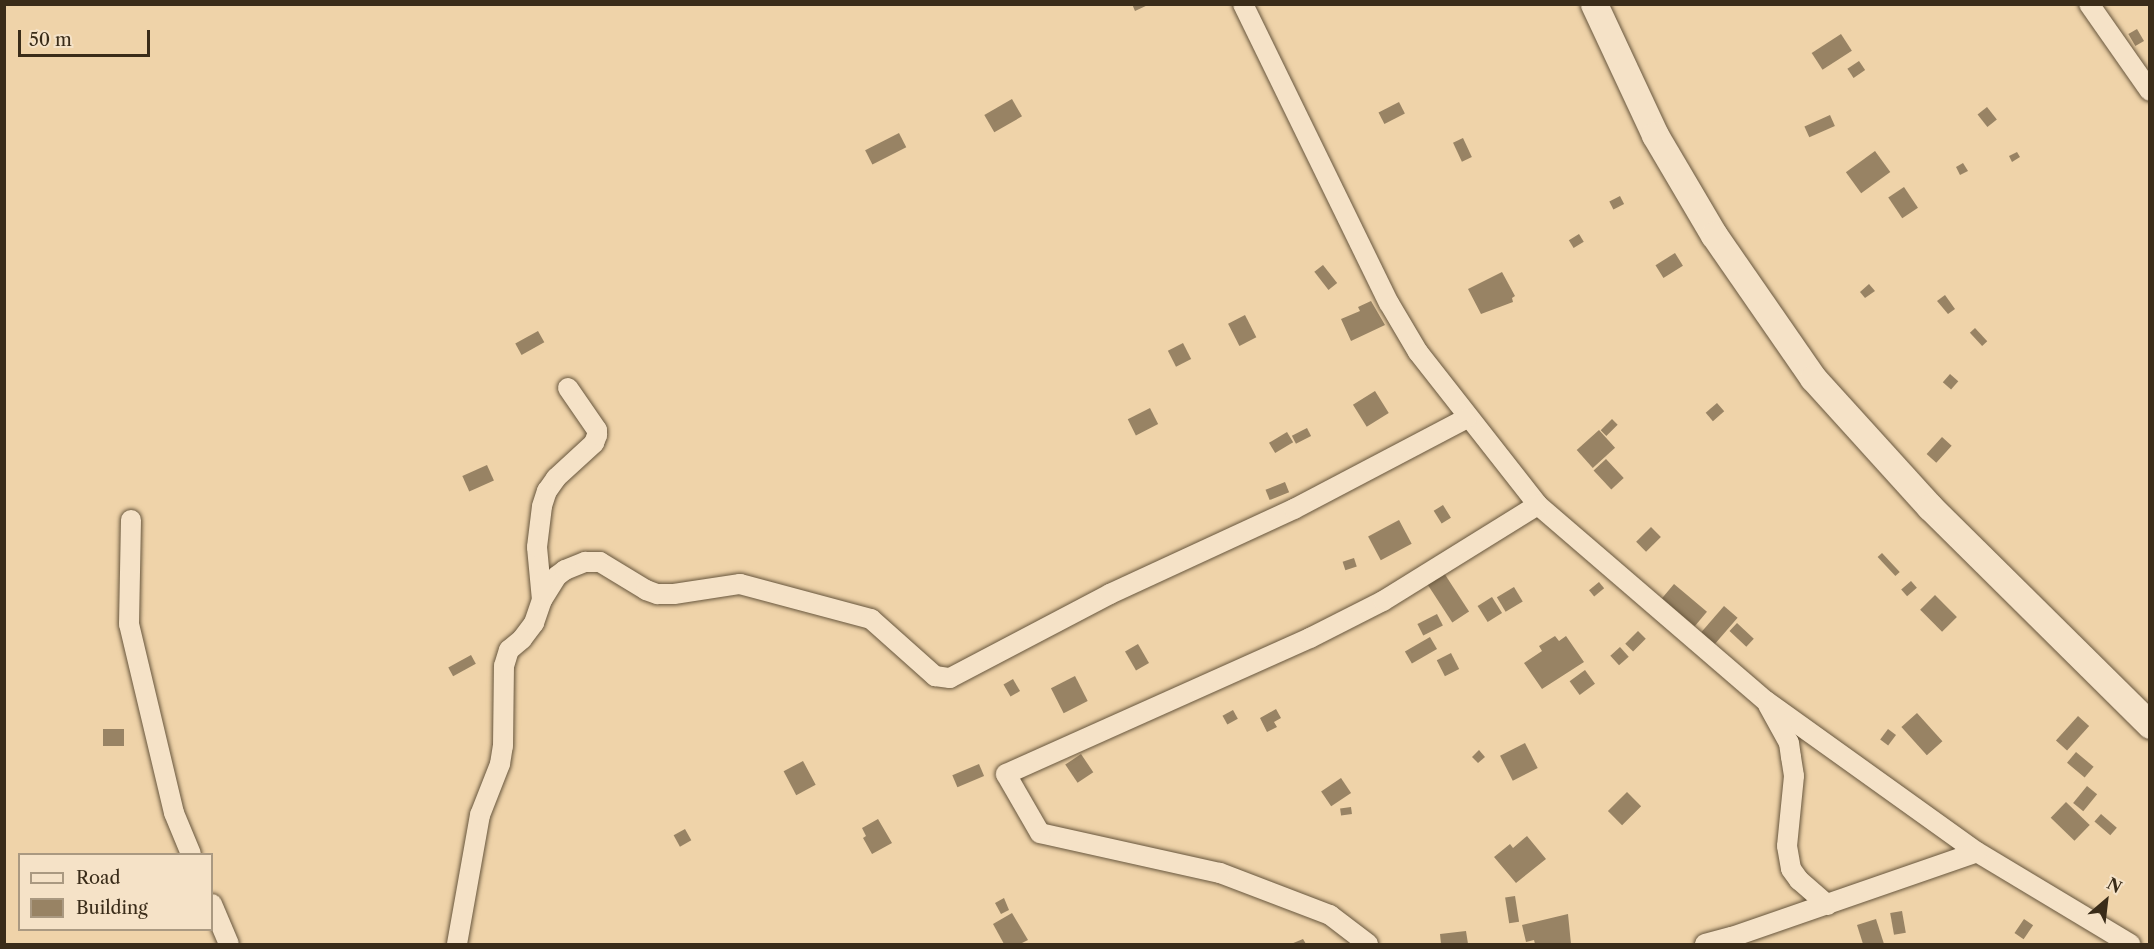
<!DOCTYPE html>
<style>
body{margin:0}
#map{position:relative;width:2154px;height:949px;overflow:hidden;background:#efd3a9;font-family:"Libre Caslon Text",serif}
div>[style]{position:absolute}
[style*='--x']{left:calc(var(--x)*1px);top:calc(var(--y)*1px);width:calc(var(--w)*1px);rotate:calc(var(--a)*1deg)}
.building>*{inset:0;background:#988364;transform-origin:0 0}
.roads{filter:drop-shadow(0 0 2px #67563d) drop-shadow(0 0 2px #67563d)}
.street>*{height:20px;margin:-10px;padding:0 10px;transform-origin:10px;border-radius:10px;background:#f5e2c7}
.secondary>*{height:27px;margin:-13.5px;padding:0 13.5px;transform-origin:13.5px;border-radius:13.5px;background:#f5e2c7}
span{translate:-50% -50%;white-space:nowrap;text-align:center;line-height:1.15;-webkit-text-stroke:4.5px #f5e2c7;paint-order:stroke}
.frame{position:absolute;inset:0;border:6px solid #3a2c19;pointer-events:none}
.legend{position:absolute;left:18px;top:853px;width:195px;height:78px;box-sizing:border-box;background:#f5e2c7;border:2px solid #aa9981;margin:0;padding:8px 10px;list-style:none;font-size:18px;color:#3a2c19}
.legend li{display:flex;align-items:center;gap:12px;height:30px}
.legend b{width:30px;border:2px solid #aa9981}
.north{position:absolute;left:2076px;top:871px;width:60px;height:60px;-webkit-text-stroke:4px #f5e2c7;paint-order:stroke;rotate:28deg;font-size:16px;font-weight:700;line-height:24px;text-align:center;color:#3a2c19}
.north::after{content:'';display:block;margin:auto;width:21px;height:27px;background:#3a2c19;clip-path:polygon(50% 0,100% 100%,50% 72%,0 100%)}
.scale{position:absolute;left:18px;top:30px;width:132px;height:27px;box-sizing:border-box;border:3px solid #3a2c19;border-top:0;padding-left:8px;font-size:18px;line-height:21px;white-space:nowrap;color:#3a2c19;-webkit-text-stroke:4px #f5e2c7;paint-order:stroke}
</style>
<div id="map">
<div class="building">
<div style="clip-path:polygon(1132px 4px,1150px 4px,1135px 11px)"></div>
<div style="left:2137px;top:29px;width:14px;height:10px;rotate:60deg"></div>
<div style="left:1841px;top:34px;width:20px;height:35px;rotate:57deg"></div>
<div style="left:1859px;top:61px;width:11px;height:14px;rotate:56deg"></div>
<div style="left:1012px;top:99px;width:20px;height:32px;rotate:60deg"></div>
<div style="left:1399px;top:102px;width:13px;height:23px;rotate:63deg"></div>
<div style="left:1987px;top:107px;width:16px;height:12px;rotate:52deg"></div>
<div style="left:1830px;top:115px;width:12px;height:28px;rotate:66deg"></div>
<div style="left:899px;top:133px;width:16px;height:38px;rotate:63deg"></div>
<div style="left:1463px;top:138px;width:21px;height:11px;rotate:65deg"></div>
<div style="left:1875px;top:151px;width:26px;height:36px;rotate:54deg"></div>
<div style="clip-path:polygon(2017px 152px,2020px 157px,2012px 162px,2009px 156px)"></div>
<div style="clip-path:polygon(1963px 163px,1968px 171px,1960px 175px,1956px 167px)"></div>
<div style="left:1904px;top:187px;width:25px;height:19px;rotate:56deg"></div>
<div style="left:1620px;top:196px;width:9px;height:12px;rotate:63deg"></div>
<div style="left:1579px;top:234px;width:9px;height:12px;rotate:58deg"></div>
<div style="left:1675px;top:253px;width:15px;height:23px;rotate:58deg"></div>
<div style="left:1323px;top:265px;width:23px;height:11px;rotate:52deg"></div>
<div style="clip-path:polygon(1502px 272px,1515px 296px,1512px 298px,1513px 302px,1481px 314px,1468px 289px)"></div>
<div style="clip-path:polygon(1869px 284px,1875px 291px,1865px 298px,1860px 292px)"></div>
<div style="clip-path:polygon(1945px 295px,1955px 309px,1948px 314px,1937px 301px)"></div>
<div style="clip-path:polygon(1371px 301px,1385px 325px,1351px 341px,1341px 319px,1360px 311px,1358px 307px)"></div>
<div style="left:1245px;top:315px;width:25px;height:19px;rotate:63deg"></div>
<div style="left:1975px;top:328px;width:18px;height:7px;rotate:47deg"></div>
<div style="left:538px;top:331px;width:13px;height:26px;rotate:61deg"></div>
<div style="left:1183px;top:343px;width:18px;height:17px;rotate:63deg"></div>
<div style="left:1950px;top:374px;width:11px;height:11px;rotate:41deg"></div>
<div style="left:1375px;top:391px;width:26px;height:26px;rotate:58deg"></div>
<div style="left:1717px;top:403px;width:11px;height:15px;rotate:49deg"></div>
<div style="left:1150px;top:408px;width:18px;height:25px;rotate:63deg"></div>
<div style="left:1612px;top:419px;width:8px;height:16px;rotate:45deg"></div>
<div style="left:1307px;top:428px;width:9px;height:17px;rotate:63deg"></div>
<div style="left:1599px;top:430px;width:24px;height:30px;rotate:48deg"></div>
<div style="left:1287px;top:432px;width:12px;height:21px;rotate:59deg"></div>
<div style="left:1942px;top:437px;width:13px;height:23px;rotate:42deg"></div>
<div style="left:1606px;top:459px;width:26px;height:17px;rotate:47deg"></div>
<div style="left:487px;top:465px;width:17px;height:27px;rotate:66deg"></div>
<div style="left:1285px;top:482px;width:11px;height:21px;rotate:68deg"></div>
<div style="left:1443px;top:505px;width:15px;height:11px;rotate:58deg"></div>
<div style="left:1399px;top:520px;width:27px;height:35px;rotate:62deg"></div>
<div style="left:1651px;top:527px;width:14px;height:21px;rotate:45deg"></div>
<div style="left:1882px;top:553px;width:26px;height:6px;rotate:47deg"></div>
<div style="left:1354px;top:558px;width:9px;height:12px;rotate:72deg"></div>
<div style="left:1444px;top:573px;width:46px;height:20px;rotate:57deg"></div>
<div style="left:1911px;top:581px;width:9px;height:13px;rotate:49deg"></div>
<div style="left:1599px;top:582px;width:8px;height:13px;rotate:50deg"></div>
<div style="left:1674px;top:584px;width:43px;height:19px;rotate:40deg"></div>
<div style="left:1514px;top:587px;width:17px;height:20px;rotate:59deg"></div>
<div style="left:1935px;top:595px;width:31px;height:21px;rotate:45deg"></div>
<div style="left:1492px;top:597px;width:19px;height:17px;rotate:58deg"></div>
<div style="left:1724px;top:606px;width:18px;height:35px;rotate:41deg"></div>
<div style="left:1437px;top:614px;width:13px;height:22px;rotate:63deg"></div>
<div style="left:1737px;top:623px;width:23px;height:11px;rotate:43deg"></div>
<div style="left:1638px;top:631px;width:11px;height:18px;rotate:45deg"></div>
<div style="clip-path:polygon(1555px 636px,1559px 641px,1566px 636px,1584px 662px,1542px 689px,1524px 663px,1542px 651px,1539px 646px)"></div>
<div style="left:1430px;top:637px;width:14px;height:29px;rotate:60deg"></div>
<div style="left:1138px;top:644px;width:22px;height:15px;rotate:60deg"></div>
<div style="left:1620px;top:647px;width:13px;height:13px;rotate:48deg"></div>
<div style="left:1451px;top:653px;width:18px;height:16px;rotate:63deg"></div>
<div style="left:471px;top:655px;width:10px;height:26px;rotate:61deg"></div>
<div style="left:1585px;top:670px;width:17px;height:19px;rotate:54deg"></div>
<div style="left:1075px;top:676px;width:28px;height:27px;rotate:63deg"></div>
<div style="left:1013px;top:679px;width:14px;height:11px;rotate:60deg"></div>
<div style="clip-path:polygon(1276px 709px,1281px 718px,1274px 722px,1277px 727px,1267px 732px,1260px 718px)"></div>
<div style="left:1233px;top:710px;width:10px;height:12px;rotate:61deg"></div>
<div style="left:1917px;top:713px;width:38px;height:21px;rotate:48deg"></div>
<div style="left:2078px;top:716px;width:15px;height:33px;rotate:42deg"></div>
<div style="left:103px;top:729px;width:21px;height:17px"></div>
<div style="left:1888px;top:729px;width:10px;height:13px;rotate:37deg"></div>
<div style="left:1525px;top:743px;width:28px;height:28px;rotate:63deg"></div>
<div style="clip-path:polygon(1479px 750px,1485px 757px,1478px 763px,1472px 757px)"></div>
<div style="left:2076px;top:752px;width:23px;height:14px;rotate:40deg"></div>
<div style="left:1081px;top:754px;width:22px;height:19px;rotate:56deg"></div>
<div style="left:803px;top:761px;width:27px;height:22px;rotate:62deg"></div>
<div style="left:979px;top:764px;width:13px;height:29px;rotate:67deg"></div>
<div style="left:1341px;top:778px;width:18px;height:24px;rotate:56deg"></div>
<div style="left:2087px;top:786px;width:13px;height:22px;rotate:39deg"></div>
<div style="left:1627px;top:792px;width:20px;height:27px;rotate:45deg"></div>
<div style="left:2066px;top:802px;width:33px;height:22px;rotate:44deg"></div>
<div style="left:1351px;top:807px;width:7px;height:11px;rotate:82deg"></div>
<div style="left:2101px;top:814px;width:21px;height:10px;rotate:41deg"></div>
<div style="clip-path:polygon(878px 819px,892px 843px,872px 854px,863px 838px,866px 836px,862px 828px)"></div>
<div style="left:685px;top:829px;width:13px;height:13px;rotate:61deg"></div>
<div style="clip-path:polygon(1527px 836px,1546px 859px,1516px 883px,1494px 857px,1510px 844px,1513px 848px)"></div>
<div style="left:1515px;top:896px;width:26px;height:10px;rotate:81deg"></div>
<div style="clip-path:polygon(1004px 898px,1009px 910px,1001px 914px,995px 903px)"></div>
<div style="left:1902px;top:911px;width:22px;height:12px;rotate:80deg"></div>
<div style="clip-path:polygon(1012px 913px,1028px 940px,1020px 944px,1004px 944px,993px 924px)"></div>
<div style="clip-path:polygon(1568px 914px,1571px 944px,1535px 944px,1534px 940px,1526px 942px,1522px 925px)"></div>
<div style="clip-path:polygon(1876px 919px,1884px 944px,1863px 944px,1857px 925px)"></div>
<div style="left:2024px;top:919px;width:11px;height:17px;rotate:34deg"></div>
<div style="clip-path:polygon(1466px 931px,1468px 944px,1441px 944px,1440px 934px)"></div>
<div style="clip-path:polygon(1303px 939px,1306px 944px,1291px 944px)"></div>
</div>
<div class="roads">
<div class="street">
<div style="--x:1243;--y:4;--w:333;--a:64"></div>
<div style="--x:1389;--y:303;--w:57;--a:59.4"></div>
<div style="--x:1418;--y:352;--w:194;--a:51.9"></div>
<div style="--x:1538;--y:505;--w:301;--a:40.7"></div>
<div style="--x:1766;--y:701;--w:259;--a:35.6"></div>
<div style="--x:1977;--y:852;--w:179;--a:31"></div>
<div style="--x:2089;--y:4;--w:106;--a:55"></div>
<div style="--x:131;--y:520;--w:104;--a:91.1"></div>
<div style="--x:129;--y:624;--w:194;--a:76.6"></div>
<div style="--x:174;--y:813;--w:44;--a:67.5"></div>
<div style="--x:542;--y:600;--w:28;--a:-58"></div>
<div style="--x:557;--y:576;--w:10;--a:-37"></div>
<div style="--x:565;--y:570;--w:22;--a:-22"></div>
<div style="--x:585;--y:562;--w:15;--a:0"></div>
<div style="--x:600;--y:562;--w:54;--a:31.3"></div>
<div style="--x:646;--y:590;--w:12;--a:20"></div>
<div style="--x:657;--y:594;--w:17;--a:0"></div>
<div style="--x:674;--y:594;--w:67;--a:-8.6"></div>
<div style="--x:740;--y:584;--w:136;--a:15"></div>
<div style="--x:871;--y:619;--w:86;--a:41.7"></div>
<div style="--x:935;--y:676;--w:15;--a:8"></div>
<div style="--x:950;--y:678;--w:181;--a:-27.7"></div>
<div style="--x:1110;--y:594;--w:203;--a:-24.8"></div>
<div style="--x:1294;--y:509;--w:195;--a:-27.7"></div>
<div style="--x:1768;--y:705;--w:43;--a:61.1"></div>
<div style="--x:1789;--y:743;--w:14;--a:82"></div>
<div style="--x:1791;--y:757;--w:19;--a:81"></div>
<div style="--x:1794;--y:776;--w:70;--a:95.7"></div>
<div style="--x:1787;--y:846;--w:23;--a:80"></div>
<div style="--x:1791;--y:869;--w:14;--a:54"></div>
<div style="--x:1799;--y:880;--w:38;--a:41"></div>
<div style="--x:212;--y:904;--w:43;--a:67"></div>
<div style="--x:457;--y:944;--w:131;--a:-79.9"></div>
<div style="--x:480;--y:815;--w:55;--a:-68.6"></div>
<div style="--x:500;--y:764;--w:18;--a:-81"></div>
<div style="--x:503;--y:746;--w:80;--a:-89.3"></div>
<div style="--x:504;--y:666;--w:17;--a:-73"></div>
<div style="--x:509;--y:650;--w:17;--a:-40"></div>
<div style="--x:522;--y:639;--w:20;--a:-53"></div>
<div style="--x:534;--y:623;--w:24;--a:-71"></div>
<div style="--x:542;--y:600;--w:53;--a:-95.4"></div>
<div style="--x:537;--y:547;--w:41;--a:-83"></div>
<div style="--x:542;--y:506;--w:16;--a:-72"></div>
<div style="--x:547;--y:491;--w:16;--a:-55"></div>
<div style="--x:556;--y:478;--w:52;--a:-42.6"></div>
<div style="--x:594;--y:443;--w:9;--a:-69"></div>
<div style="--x:597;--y:435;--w:5;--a:-90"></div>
<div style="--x:597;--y:430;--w:51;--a:-124.6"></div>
<div style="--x:1368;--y:944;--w:48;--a:-142.7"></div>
<div style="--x:1330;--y:915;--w:118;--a:-159.1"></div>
<div style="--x:1220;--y:873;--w:184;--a:-167.5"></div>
<div style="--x:1040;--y:833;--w:68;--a:-120"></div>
<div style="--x:1006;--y:774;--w:333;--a:-24.1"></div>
<div style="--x:1310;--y:638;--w:82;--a:-26.9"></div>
<div style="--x:1383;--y:601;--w:182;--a:-31.8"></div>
<div style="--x:1705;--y:944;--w:28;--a:-15"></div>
<div style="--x:1732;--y:937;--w:259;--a:-19.1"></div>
</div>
<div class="secondary">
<div style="--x:1594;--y:4;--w:145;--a:65"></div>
<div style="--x:1655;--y:135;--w:116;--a:59.5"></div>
<div style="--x:1714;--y:235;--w:174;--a:55.3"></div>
<div style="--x:1813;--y:378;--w:174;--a:47.8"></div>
<div style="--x:1930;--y:507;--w:310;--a:44.7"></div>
</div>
</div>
<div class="frame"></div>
<ul class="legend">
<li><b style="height:8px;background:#f5e2c7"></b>Road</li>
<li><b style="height:16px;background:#988364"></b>Building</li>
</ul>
<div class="north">N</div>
<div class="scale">50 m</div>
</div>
